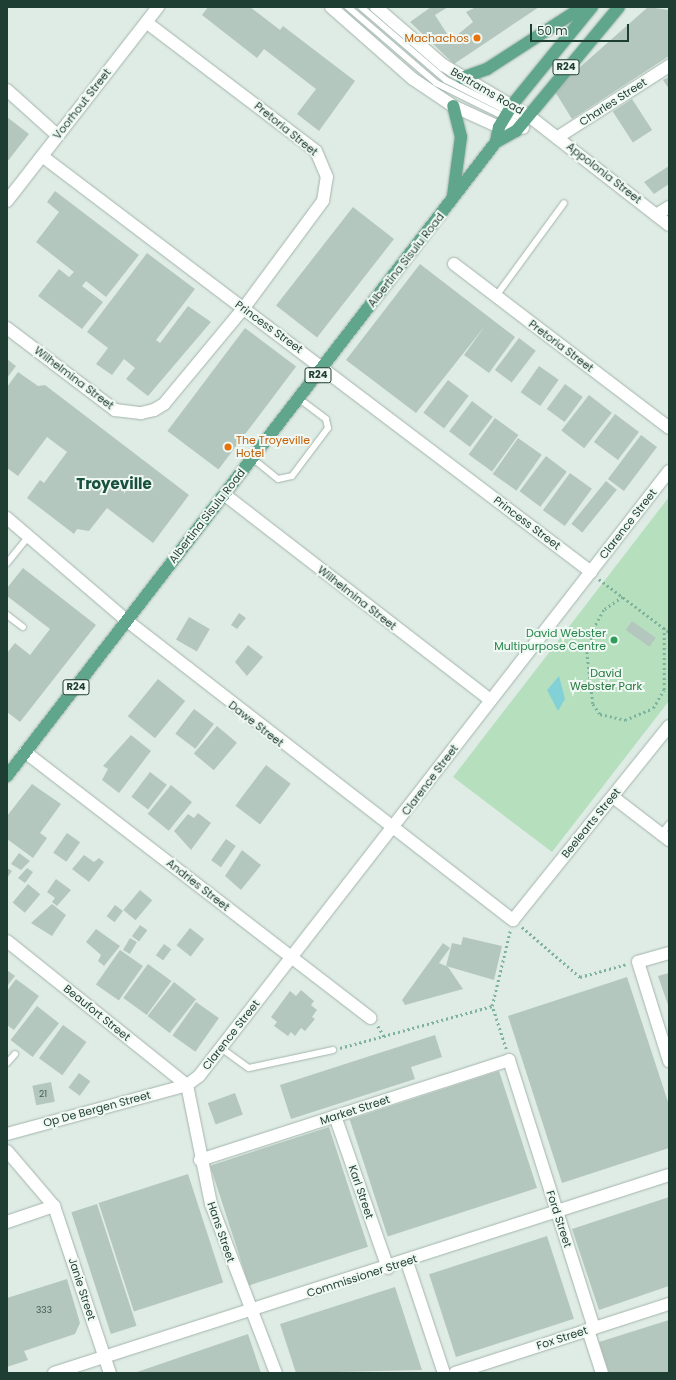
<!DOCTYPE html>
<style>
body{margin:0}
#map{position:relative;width:676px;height:1380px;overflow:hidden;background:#dfece5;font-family:Poppins,sans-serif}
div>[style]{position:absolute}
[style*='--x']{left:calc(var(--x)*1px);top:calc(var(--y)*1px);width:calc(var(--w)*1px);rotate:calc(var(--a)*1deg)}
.green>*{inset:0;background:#b6dfbe}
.water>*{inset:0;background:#82d1d6}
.building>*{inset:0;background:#b4c7be;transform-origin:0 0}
.path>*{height:2.5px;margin-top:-1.25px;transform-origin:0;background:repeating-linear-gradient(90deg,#7db39d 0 2px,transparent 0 5px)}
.roads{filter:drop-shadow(0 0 1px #a2b4ac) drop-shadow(0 0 1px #a2b4ac)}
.lane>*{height:6px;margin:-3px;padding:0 3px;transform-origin:3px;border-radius:3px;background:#fff}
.street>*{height:12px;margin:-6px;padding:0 6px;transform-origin:6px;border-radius:6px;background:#fff}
.secondary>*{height:12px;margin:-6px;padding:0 6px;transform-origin:6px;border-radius:6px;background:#fff}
.primary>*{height:12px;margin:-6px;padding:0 6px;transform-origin:6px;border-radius:6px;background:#60a68d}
.dots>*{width:11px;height:11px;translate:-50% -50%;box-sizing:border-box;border:2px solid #f0f8f3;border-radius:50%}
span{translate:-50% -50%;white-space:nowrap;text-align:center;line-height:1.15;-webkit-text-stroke:4px #f0f8f3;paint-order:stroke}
.number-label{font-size:9px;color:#446056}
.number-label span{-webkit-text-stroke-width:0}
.shield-label span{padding:1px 3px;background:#f0f8f3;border:1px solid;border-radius:3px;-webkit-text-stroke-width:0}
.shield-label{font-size:10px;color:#1f3e33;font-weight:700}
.food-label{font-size:11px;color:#c56008}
.right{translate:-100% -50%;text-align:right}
.left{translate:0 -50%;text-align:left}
.street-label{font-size:11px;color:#1f3e33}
.leisure-label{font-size:11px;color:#27864d}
.park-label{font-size:11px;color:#25783e}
.district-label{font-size:15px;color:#19513f;font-weight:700}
.frame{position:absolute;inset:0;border:8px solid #1f3e33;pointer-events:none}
.scale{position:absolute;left:530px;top:24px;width:99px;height:18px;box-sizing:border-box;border:2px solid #1f3e33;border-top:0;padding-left:5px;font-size:12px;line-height:14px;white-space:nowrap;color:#1f3e33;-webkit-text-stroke:3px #f0f8f3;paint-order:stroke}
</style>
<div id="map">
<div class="green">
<div style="clip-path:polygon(669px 497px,669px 701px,552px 852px,453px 777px)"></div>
</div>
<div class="water">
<div style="clip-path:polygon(559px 676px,565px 699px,558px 711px,547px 690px)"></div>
</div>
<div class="building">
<div style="clip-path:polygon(208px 7px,250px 7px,280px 30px,283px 26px,355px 81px,319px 131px,297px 114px,316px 89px,264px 49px,257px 58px,202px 15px)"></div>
<div style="clip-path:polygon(431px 7px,448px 7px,435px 15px,451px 40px,473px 22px,466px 12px,476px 7px,539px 7px,454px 64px,410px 22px)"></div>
<div style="clip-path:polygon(648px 7px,669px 10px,669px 56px,572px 119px,554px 90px)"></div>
<div style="clip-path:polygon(669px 77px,669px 89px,663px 80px)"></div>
<div style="left:632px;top:99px;width:37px;height:23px;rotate:57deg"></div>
<div style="clip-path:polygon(7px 117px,29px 134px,7px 162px)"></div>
<div style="clip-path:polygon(669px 166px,669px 184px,654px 194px,644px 182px)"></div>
<div style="clip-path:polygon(55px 191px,139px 255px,106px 297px,86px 281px,82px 286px,103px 302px,82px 329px,38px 296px,59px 269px,69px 277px,74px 272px,36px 242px,59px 212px,47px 202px)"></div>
<div style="left:353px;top:207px;width:52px;height:125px;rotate:38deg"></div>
<div style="clip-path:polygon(147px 253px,195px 289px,156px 340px,160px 343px,188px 306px,211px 322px,148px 396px,126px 379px,135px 368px,124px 359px,112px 375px,96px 364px,108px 348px,87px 332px)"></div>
<div style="clip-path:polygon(420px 264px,515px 337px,489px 373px,464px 355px,485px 326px,416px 413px,346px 360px)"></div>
<div style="left:245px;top:328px;width:64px;height:129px;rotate:37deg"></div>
<div style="left:519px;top:338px;width:21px;height:40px;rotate:37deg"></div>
<div style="clip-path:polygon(7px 359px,16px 366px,7px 378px)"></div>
<div style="left:539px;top:366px;width:24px;height:32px;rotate:35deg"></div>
<div style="clip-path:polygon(18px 372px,38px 386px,45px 385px,189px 495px,153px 543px,107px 508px,89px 531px,77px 529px,74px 534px,27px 498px,40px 480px,44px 483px,67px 452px,47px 437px,18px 476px,7px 468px,7px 387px)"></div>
<div style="left:448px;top:380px;width:26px;height:41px;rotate:37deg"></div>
<div style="left:565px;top:384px;width:22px;height:31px;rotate:36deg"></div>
<div style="left:589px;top:395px;width:29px;height:45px;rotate:38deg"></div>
<div style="left:472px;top:401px;width:26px;height:38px;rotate:37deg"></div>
<div style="left:615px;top:414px;width:30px;height:35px;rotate:37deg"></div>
<div style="left:495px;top:418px;width:29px;height:45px;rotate:36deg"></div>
<div style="left:641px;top:435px;width:20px;height:55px;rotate:37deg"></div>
<div style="left:518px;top:438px;width:29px;height:44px;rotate:35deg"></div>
<div style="left:546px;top:456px;width:26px;height:44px;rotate:37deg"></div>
<div style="left:570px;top:473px;width:27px;height:46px;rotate:36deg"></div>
<div style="left:606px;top:481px;width:14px;height:55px;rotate:39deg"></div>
<div style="clip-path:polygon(23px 568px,96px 625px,20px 722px,7px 712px,7px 653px,15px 643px,30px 655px,50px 629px,7px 596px,7px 588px)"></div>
<div style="clip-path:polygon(239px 613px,246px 618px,237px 629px,231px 625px)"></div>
<div style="left:189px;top:617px;width:24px;height:26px;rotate:30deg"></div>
<div style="left:632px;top:621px;width:29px;height:11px;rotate:35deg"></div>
<div style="clip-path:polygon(248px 645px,263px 657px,247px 676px,235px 662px)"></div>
<div style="left:158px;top:679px;width:35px;height:48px;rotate:39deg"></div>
<div style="left:194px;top:709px;width:25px;height:31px;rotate:37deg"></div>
<div style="left:217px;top:726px;width:26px;height:36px;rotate:40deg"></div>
<div style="clip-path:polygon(131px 735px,151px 751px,119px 793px,102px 780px,108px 769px,103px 766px)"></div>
<div style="left:266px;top:765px;width:31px;height:51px;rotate:37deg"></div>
<div style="left:150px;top:772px;width:21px;height:31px;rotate:37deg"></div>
<div style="clip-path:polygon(32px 784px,61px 804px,40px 833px,47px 838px,33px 858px,7px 839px,7px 816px)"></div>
<div style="left:171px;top:785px;width:27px;height:37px;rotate:39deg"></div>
<div style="clip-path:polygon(198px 813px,211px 823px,191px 850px,174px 831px,188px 814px,194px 818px)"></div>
<div style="left:67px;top:833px;width:16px;height:24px;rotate:35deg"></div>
<div style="left:226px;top:839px;width:12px;height:26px;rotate:35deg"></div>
<div style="clip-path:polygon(242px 850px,261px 865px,241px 890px,225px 876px)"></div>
<div style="clip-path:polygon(19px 853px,30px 861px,21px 870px,11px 864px)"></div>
<div style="clip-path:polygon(84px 855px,94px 862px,99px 858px,104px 862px,89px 882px,72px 869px)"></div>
<div style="clip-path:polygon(7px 868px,12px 871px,7px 878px)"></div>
<div style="clip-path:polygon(27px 868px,33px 872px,25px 883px,18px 878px)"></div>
<div style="clip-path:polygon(56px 879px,71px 890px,57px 906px,52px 902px,55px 898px,47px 892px)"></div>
<div style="left:28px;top:884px;width:16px;height:24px;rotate:40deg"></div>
<div style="left:140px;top:890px;width:16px;height:26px;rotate:40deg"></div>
<div style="clip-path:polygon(52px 904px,66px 915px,52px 936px,31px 923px)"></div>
<div style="left:115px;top:905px;width:10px;height:14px;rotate:37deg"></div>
<div style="left:140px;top:925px;width:9px;height:14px;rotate:36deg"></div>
<div style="left:190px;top:928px;width:18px;height:22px;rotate:38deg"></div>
<div style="clip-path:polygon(96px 929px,120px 946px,104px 966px,98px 961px,101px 955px,86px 942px)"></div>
<div style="clip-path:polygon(463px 937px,502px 946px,494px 980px,446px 966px,452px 943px,461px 945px)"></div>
<div style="left:130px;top:938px;width:8px;height:14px;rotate:30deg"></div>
<div style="clip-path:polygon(443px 943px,450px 948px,439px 963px,448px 967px,463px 989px,405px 1005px,402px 1000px)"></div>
<div style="left:164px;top:944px;width:9px;height:14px;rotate:36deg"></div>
<div style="left:120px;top:950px;width:28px;height:42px;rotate:35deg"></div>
<div style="left:148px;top:964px;width:29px;height:42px;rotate:36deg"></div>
<div style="clip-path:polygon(7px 970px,15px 976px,7px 986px)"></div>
<div style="clip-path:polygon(669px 973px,669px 1008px,658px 976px)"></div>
<div style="clip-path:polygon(627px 977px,669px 1105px,669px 1148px,562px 1183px,508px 1016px)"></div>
<div style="clip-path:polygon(16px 979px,39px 996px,14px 1030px,7px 1025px,7px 991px)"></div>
<div style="left:174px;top:982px;width:28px;height:43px;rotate:38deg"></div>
<div style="clip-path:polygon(301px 990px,314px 1001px,311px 1005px,317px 1010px,312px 1017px,315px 1019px,305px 1031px,301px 1028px,295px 1036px,291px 1032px,288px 1036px,274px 1026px,277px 1022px,271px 1017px,290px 991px,296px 996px)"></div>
<div style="left:196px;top:1002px;width:28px;height:41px;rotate:35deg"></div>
<div style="left:37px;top:1006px;width:28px;height:43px;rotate:38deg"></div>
<div style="left:63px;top:1025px;width:29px;height:41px;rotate:36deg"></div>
<div style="clip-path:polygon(435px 1035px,442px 1057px,411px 1067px,415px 1079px,291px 1119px,280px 1085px)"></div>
<div style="left:499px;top:1071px;width:123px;height:157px;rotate:72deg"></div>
<div style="left:79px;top:1073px;width:14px;height:18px;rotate:36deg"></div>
<div style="left:51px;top:1082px;width:20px;height:19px;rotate:79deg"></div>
<div style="left:235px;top:1093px;width:23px;height:29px;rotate:70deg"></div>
<div style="left:329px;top:1127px;width:126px;height:125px;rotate:72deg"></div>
<div style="left:188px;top:1174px;width:114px;height:94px;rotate:72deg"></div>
<div style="clip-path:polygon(669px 1197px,669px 1286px,599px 1310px,572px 1229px)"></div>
<div style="left:97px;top:1204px;width:128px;height:27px;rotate:72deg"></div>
<div style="left:547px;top:1236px;width:87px;height:124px;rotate:72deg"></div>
<div style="clip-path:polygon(67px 1279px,80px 1323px,75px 1334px,24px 1351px,28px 1360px,7px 1367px,7px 1298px)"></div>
<div style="clip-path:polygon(395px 1287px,422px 1370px,296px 1373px,280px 1324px)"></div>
<div style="clip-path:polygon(669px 1320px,669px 1373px,609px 1373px,599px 1342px)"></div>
<div style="clip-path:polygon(248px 1334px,261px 1373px,134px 1373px)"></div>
</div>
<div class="path">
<div style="--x:599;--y:579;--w:88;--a:37.1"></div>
<div style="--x:623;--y:597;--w:23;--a:146"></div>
<div style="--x:604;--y:610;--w:21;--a:119"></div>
<div style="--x:594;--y:628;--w:25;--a:106"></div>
<div style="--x:587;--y:652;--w:52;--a:83.4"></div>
<div style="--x:593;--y:704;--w:12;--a:55"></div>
<div style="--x:600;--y:714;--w:26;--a:13"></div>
<div style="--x:625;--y:720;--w:30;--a:-23"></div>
<div style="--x:653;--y:708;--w:21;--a:-59"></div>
<div style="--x:664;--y:690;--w:62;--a:-90"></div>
<div style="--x:522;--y:927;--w:77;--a:40.8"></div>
<div style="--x:580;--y:977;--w:49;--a:-15.5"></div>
<div style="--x:378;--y:1026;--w:12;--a:59"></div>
<div style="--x:340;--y:1048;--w:158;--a:-15.4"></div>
<div style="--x:506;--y:1049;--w:45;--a:-108"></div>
<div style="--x:492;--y:1006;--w:77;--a:-76.5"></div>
</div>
<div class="roads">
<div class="lane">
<div style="--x:348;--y:7;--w:116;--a:40.8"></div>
<div style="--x:436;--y:83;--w:93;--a:26.3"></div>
<div style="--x:361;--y:7;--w:112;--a:40.7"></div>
<div style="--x:446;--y:80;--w:88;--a:27.1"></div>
<div style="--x:496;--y:296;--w:115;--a:-53.8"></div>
<div style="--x:252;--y:458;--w:33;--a:39"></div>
<div style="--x:278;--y:479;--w:14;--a:-12"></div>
<div style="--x:292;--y:476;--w:60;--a:-53.1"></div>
<div style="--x:328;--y:428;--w:9;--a:-103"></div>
<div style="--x:326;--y:419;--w:34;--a:-143"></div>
<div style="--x:7;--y:563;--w:33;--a:-51"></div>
<div style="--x:7;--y:615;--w:20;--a:37"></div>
<div style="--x:661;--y:834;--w:13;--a:-51"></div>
<div style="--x:221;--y:1048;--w:34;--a:36"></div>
<div style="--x:249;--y:1068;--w:86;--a:-12.1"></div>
<div style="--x:7;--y:1063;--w:12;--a:-48"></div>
</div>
<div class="street">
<div style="--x:7;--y:90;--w:67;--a:42"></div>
<div style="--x:558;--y:137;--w:132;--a:-32.6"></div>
<div style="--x:42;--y:156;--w:689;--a:37.15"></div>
<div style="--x:7;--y:201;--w:246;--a:-52.1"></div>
<div style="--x:656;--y:215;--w:15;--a:-32"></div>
<div style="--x:454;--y:264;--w:270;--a:37.3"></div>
<div style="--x:7;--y:328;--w:136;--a:37.2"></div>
<div style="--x:115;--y:410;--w:26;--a:7"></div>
<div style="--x:141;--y:413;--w:13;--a:-13"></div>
<div style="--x:154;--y:410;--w:12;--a:-31"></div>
<div style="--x:164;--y:404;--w:124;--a:-50.3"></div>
<div style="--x:243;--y:309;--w:134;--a:-53.5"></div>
<div style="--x:323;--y:201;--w:24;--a:-81"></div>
<div style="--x:327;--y:177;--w:28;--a:-113"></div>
<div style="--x:316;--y:151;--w:213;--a:-142.8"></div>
<div style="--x:225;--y:495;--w:335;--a:37.7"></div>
<div style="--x:126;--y:620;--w:490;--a:37.8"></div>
<div style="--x:513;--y:920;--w:249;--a:-51.2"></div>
<div style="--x:25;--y:752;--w:436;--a:37.6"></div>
<div style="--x:613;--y:797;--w:71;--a:37.5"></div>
<div style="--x:7;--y:941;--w:231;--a:38.7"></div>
<div style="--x:669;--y:953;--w:32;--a:164"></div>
<div style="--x:638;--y:962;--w:104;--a:72.6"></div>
<div style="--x:187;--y:1085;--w:121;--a:78.6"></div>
<div style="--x:211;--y:1204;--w:181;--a:69"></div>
<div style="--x:335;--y:1116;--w:161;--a:70.8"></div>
<div style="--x:7;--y:1134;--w:187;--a:-15.2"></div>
<div style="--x:187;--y:1085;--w:15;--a:-37"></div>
<div style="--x:199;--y:1076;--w:766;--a:-52.16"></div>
<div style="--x:7;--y:1151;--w:72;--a:49.5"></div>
<div style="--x:54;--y:1206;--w:176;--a:71.5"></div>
<div style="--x:200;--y:1160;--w:325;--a:-17.9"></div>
<div style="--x:509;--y:1060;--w:281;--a:72.4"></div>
<div style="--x:594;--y:1328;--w:6;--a:162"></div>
<div style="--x:588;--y:1330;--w:45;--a:72"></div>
<div style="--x:7;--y:1222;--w:50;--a:-18.8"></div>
<div style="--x:407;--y:1262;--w:117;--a:71.6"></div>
<div style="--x:455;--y:1373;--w:225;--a:-17.9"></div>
</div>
<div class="secondary">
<div style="--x:331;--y:7;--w:109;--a:41.3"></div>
<div style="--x:413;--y:79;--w:48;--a:34"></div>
<div style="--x:453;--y:106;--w:51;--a:24.5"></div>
<div style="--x:499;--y:127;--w:24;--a:2"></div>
<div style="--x:376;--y:7;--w:89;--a:40.9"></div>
<div style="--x:443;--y:65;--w:100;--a:30.7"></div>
<div style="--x:529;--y:116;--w:177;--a:37.9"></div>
<div style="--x:7;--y:518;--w:157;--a:40.6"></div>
<div style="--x:54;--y:1373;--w:646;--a:-17.85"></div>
</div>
<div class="primary">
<div style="--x:462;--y:78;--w:27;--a:-20"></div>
<div style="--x:487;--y:69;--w:114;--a:-32.9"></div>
<div style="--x:496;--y:142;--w:15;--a:-79"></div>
<div style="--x:499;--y:127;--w:26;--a:-59"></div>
<div style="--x:512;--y:105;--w:127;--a:-50.8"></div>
<div style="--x:453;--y:196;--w:60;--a:-82.3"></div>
<div style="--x:461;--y:137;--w:32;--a:-104"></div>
<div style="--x:7;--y:776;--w:801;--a:-52.36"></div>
<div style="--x:496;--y:142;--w:23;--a:-29"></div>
<div style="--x:516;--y:131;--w:161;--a:-50.3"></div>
</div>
</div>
<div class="dots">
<div style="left:477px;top:38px;background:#e8710a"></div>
<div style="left:228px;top:447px;background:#e8710a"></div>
<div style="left:614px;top:640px;background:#2e9e5b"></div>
</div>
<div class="number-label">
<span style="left:43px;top:1094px">21</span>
<span style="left:44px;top:1310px">333</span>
</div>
<div class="shield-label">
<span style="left:566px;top:67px">R24</span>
<span style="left:318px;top:375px">R24</span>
<span style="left:76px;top:687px">R24</span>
</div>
<div class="food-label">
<span class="right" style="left:469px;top:38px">Machachos</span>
<span class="left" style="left:236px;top:447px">The Troyeville<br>Hotel</span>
</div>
<div class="street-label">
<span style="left:487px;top:91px;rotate:30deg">Bertrams Road</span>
<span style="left:613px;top:102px;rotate:-33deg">Charles Street</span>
<span style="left:82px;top:104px;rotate:-52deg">Voorhout Street</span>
<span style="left:286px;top:129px;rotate:39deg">Pretoria Street</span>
<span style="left:604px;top:173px;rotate:38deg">Appolonia Street</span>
<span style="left:406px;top:260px;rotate:-52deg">Albertina Sisulu Road</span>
<span style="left:269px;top:327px;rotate:36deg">Princess Street</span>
<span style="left:561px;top:346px;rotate:37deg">Pretoria Street</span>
<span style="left:74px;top:378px;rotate:37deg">Wilhelmina Street</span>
<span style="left:207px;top:516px;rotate:-52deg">Albertina Sisulu Road</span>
<span style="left:527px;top:523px;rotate:37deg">Princess Street</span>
<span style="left:628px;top:524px;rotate:-52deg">Clarence Street</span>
<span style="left:357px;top:598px;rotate:38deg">Wilhelmina Street</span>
<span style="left:256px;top:724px;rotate:38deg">Dawe Street</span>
<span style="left:430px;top:780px;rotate:-53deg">Clarence Street</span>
<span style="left:591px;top:823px;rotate:-51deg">Beelearts Street</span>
<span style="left:198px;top:885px;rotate:38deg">Andries Street</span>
<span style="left:97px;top:1013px;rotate:39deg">Beaufort Street</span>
<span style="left:231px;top:1035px;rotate:-52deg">Clarence Street</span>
<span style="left:97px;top:1109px;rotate:-15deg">Op De Bergen Street</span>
<span style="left:355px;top:1110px;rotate:-18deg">Market Street</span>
<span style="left:361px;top:1192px;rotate:71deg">Karl Street</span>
<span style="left:559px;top:1219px;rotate:72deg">Ford Street</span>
<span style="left:221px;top:1232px;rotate:71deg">Hans Street</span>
<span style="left:362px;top:1276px;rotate:-18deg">Commissioner Street</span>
<span style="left:82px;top:1289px;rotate:72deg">Janie Street</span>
<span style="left:562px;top:1338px;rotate:-18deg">Fox Street</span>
</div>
<div class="leisure-label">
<span class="right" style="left:606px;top:640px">David Webster<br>Multipurpose Centre</span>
</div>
<div class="park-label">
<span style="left:606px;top:680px">David<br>Webster Park</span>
</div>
<div class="district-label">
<span style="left:114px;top:484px">Troyeville</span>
</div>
<div class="frame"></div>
<div class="scale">50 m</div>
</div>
